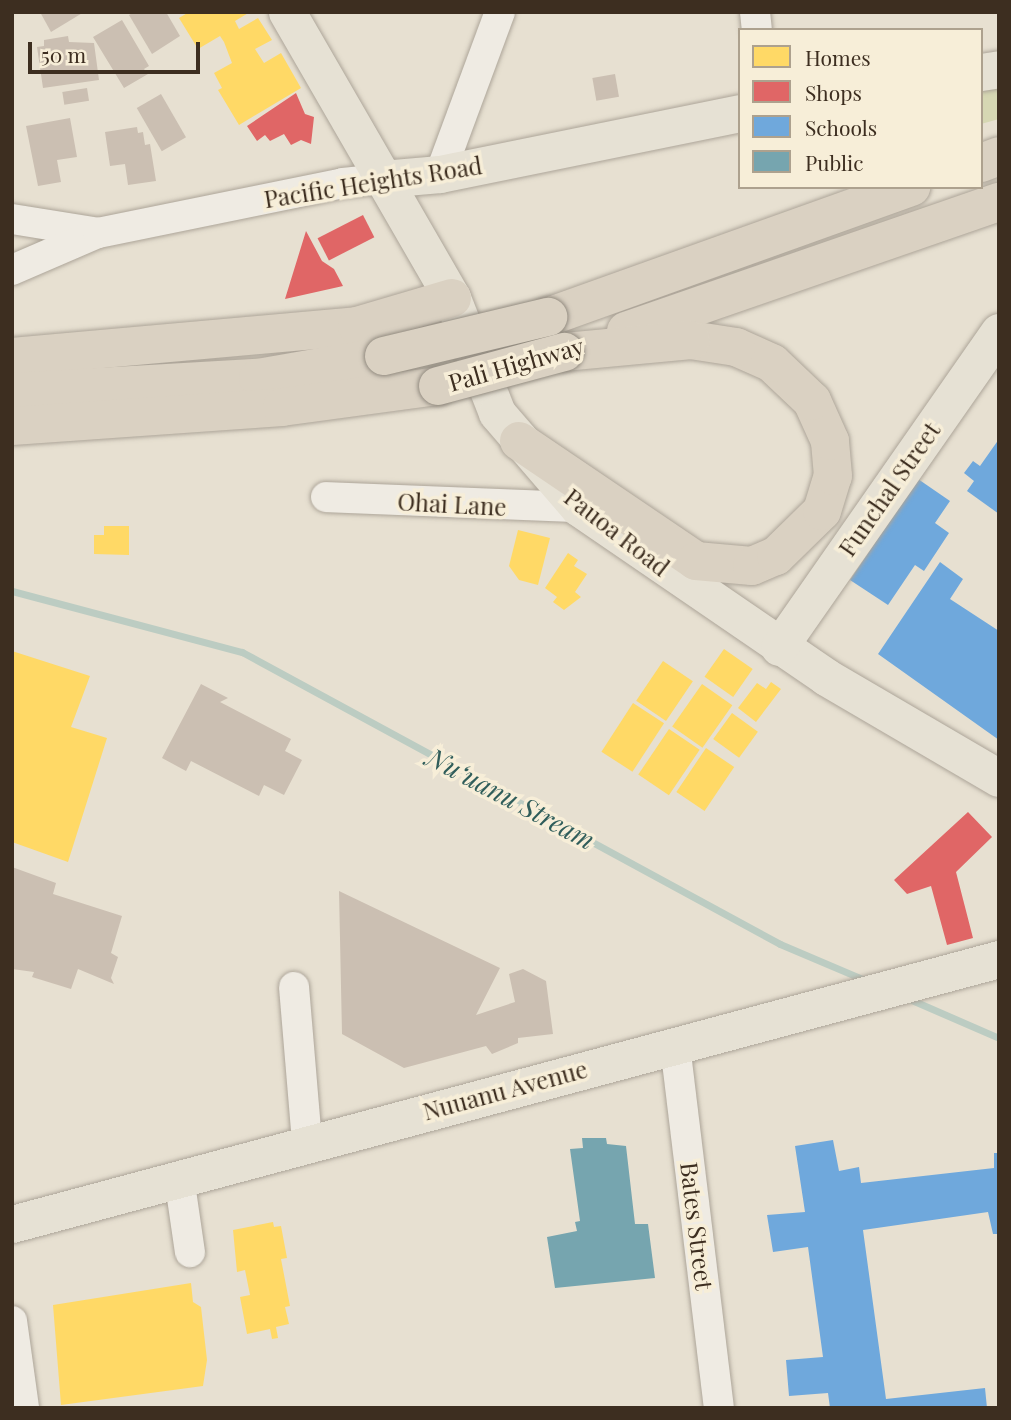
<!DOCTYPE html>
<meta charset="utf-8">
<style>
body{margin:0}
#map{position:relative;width:1011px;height:1420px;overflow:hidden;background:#e7e0d1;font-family:"Playfair Display",serif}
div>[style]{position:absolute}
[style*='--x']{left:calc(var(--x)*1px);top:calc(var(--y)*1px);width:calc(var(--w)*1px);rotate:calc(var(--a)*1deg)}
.green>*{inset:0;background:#d6d7b3}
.homes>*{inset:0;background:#ffd966;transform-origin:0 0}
.shops>*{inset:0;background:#e06666;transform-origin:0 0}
.schools>*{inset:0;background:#6fa8dc}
.public>*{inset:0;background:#76a5af}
.stream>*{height:7px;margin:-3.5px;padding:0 3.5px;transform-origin:3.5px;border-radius:3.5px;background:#bcccc2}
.building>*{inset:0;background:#cbbfb2;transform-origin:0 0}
.roads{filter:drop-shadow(0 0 2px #ada599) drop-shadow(0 0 2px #ada599)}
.minor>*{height:30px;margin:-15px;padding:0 15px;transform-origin:15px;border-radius:15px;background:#efebe3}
.major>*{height:37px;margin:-18.5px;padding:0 18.5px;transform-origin:18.5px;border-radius:18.5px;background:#e6e1d4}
.highway>*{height:38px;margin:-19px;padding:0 19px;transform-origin:19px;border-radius:19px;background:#dad1c2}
.bridges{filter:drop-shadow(0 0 2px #928b80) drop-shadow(0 0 2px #928b80)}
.highway-bridge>*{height:38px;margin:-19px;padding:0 19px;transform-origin:19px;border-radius:19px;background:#dad1c2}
span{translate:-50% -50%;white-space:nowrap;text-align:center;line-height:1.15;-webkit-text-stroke:7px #f7eed8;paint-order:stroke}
.street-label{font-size:24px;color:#3d2e20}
.water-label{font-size:26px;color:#2f5d5a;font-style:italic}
.frame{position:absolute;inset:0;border:14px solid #3d2e20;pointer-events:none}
.legend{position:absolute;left:738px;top:28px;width:245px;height:161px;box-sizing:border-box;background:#f7eed8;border:2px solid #ada18e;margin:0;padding:9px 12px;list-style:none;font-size:21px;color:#3d2e20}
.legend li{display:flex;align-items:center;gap:14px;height:35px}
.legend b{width:35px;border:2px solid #ada18e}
.scale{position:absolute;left:28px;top:42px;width:172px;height:32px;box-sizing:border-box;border:4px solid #3d2e20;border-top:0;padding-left:9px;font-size:21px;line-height:24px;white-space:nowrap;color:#3d2e20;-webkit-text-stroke:5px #f7eed8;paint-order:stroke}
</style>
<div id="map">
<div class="green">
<div style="clip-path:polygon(999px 82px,999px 119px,981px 124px,981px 85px)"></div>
</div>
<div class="homes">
<div style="clip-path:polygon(189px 12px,250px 12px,235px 21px,239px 29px,258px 18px,272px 40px,255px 49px,264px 63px,281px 53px,301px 88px,239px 125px,218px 90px,222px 88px,214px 73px,232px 63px,224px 42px,220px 36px,198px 49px,179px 18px)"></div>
<div style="clip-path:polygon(104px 526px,129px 526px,129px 555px,94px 554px,94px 535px,104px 535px)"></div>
<div style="clip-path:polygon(518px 530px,550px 538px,538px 585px,519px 580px,509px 566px)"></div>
<div style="clip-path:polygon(568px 553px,578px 560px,574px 566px,587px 574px,575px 592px,581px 597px,564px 610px,553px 602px,557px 597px,545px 588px)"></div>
<div style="left:724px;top:649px;width:35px;height:34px;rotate:35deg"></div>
<div style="clip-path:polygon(12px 651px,90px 676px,71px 727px,107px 738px,68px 862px,12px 842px)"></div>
<div style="left:663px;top:661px;width:36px;height:48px;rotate:34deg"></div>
<div style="clip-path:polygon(771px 682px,781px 689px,756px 722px,738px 708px,757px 683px,766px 689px)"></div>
<div style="left:702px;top:684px;width:37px;height:52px;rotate:35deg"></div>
<div style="left:633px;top:703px;width:37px;height:58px;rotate:33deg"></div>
<div style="left:732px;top:713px;width:32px;height:32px;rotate:36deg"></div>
<div style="left:669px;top:729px;width:37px;height:55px;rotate:34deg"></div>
<div style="left:706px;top:748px;width:34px;height:53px;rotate:34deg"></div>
<div style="clip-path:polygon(273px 1222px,274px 1227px,281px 1226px,287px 1258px,281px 1259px,290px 1306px,285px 1307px,289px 1324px,276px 1327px,278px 1338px,272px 1339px,270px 1329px,247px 1334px,240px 1297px,250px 1295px,245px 1270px,237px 1272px,233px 1230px)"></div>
<div style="clip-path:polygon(191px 1283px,193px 1302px,201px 1307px,207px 1360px,203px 1386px,61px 1405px,53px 1305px)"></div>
</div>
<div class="shops">
<div style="clip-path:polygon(296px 93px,305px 114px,314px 117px,311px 144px,301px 140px,291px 145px,284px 134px,270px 141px,265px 135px,257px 141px,247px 126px)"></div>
<div style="left:363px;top:215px;width:25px;height:51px;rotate:63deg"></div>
<div style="clip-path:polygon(306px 231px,322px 261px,334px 269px,343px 286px,285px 299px)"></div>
<div style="clip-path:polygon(968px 812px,992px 837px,956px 872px,973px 938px,947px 945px,931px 886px,907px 894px,894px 880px)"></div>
</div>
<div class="schools">
<div style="clip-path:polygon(999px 439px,999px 514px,967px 491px,974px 481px,964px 473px,973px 461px,980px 466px)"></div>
<div style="clip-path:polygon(918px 479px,950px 501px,935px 523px,949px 533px,924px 571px,915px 565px,888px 605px,850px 580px)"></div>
<div style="clip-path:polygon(940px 562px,963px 579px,950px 599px,999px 631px,999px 740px,878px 654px)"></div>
<div style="clip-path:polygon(833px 1140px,839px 1171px,859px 1167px,861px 1183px,994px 1168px,994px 1153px,999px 1153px,999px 1234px,993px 1234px,988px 1212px,863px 1230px,886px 1399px,985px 1388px,987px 1408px,830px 1408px,828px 1393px,789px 1396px,786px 1360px,823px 1357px,808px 1247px,773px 1252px,767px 1215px,805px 1212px,795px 1146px)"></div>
</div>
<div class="public">
<div style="clip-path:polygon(582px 1138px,606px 1138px,607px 1144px,626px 1146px,635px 1224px,648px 1224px,655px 1278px,555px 1288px,547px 1237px,577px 1231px,575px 1222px,580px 1221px,570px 1149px,583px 1148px)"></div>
</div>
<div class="stream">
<div style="--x:12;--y:591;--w:238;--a:14.9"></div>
<div style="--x:242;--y:652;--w:612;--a:28.49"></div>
<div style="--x:780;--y:944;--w:95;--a:23"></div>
<div style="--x:907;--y:998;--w:100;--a:23.5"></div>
</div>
<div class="building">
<div style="clip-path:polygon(40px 12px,84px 12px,51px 32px)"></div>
<div style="clip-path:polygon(134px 12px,166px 12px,180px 36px,152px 54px,129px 15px)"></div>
<div style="clip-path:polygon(122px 20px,149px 66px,144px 69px,148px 74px,124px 88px,93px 37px)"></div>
<div style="clip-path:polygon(68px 36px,69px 42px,94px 43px,99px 80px,43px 88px,37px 47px,44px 46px,44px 40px)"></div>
<div style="left:615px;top:74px;width:23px;height:23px;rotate:80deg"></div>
<div style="left:87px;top:88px;width:13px;height:25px;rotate:81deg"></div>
<div style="left:161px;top:94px;width:50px;height:28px;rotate:60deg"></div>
<div style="clip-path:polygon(70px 118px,77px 157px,57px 160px,61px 182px,38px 186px,26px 126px)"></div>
<div style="clip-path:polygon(137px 127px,138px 133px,143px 132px,145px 145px,150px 144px,156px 181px,128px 185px,125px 164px,110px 166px,105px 132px)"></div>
<div style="clip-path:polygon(201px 684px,228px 698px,220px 702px,291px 739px,285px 751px,302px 760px,284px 795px,264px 785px,259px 796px,191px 761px,186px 771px,162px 758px)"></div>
<div style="clip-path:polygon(12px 867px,56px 883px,53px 894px,122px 916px,111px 953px,118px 957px,111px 978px,114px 984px,78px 969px,71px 989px,32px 977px,34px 972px,12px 969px)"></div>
<div style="clip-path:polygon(339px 891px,500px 968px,476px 1015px,515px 1002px,509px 974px,523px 969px,546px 981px,553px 1034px,518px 1038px,518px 1043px,492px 1054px,486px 1046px,404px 1068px,342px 1034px)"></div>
</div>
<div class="roads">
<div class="minor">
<div style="--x:755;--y:12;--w:18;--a:84"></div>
<div style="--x:440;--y:174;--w:173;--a:-69.7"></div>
<div style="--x:12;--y:219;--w:87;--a:9.2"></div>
<div style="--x:12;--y:270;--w:94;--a:-23.3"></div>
<div style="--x:98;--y:233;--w:250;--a:-11.5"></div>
<div style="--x:343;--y:183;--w:39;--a:-6"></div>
<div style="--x:326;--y:497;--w:252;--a:2.3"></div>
<div style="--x:294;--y:987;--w:157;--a:85.2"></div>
<div style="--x:675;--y:1045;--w:366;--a:83.1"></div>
<div style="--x:179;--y:1177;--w:76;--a:81.7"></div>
<div style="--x:12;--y:1321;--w:88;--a:82.1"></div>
</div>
<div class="major">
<div style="--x:287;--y:12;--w:330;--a:60"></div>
<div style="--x:452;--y:298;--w:123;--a:68.6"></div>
<div style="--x:497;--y:413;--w:124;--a:49.2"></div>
<div style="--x:578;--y:507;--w:301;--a:34.4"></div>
<div style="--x:826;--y:677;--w:200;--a:30.3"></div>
<div style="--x:981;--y:72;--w:18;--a:-9"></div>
<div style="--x:382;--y:179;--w:58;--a:-4.9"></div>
<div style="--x:440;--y:174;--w:306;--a:-11.5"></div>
<div style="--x:779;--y:647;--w:384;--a:-55.1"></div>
<div style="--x:12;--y:1224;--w:1022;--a:-15.03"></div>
</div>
<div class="highway">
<div style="--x:981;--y:163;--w:19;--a:-21"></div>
<div style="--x:548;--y:317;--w:386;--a:-19.7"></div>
<div style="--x:626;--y:331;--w:395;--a:-19.1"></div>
<div style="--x:12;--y:357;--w:346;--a:-5.1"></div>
<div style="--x:357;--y:326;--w:99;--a:-16.4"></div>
<div style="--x:12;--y:392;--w:246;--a:-3.3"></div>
<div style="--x:258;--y:378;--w:128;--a:-9.9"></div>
<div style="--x:12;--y:426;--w:271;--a:-4"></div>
<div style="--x:282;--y:407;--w:157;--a:-7.7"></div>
<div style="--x:519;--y:441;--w:214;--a:34.1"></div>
<div style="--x:696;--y:561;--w:56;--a:5.1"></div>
<div style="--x:752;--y:566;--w:26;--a:-23"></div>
<div style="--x:776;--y:556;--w:64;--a:-44.4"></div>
<div style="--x:822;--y:511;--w:37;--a:-73"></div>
<div style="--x:833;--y:476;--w:35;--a:-95"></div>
<div style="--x:830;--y:441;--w:44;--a:-114.2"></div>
<div style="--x:812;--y:401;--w:55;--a:-136.5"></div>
<div style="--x:772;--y:363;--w:39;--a:-156"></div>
<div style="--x:736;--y:347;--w:46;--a:-171.2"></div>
<div style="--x:691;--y:340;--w:128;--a:174.6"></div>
</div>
</div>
<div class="bridges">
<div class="highway-bridge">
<div style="--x:384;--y:356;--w:169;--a:-13.4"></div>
<div style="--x:438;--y:386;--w:131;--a:-15.1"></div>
</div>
</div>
<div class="street-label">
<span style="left:373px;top:182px;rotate:-9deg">Pacific Heights Road</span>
<span style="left:516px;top:364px;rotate:-16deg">Pali Highway</span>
<span style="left:889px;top:489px;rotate:-55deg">Funchal Street</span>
<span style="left:452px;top:504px;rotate:3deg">Ohai Lane</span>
<span style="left:617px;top:532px;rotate:38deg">Pauoa Road</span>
<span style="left:505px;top:1090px;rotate:-15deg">Nuuanu Avenue</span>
<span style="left:697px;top:1226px;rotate:83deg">Bates Street</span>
</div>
<div class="water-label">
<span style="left:511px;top:798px;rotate:28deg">Nuʻuanu Stream</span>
</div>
<div class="frame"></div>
<ul class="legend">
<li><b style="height:19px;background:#ffd966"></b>Homes</li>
<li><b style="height:19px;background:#e06666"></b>Shops</li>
<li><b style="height:19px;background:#6fa8dc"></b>Schools</li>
<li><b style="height:19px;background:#76a5af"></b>Public</li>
</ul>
<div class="scale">50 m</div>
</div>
